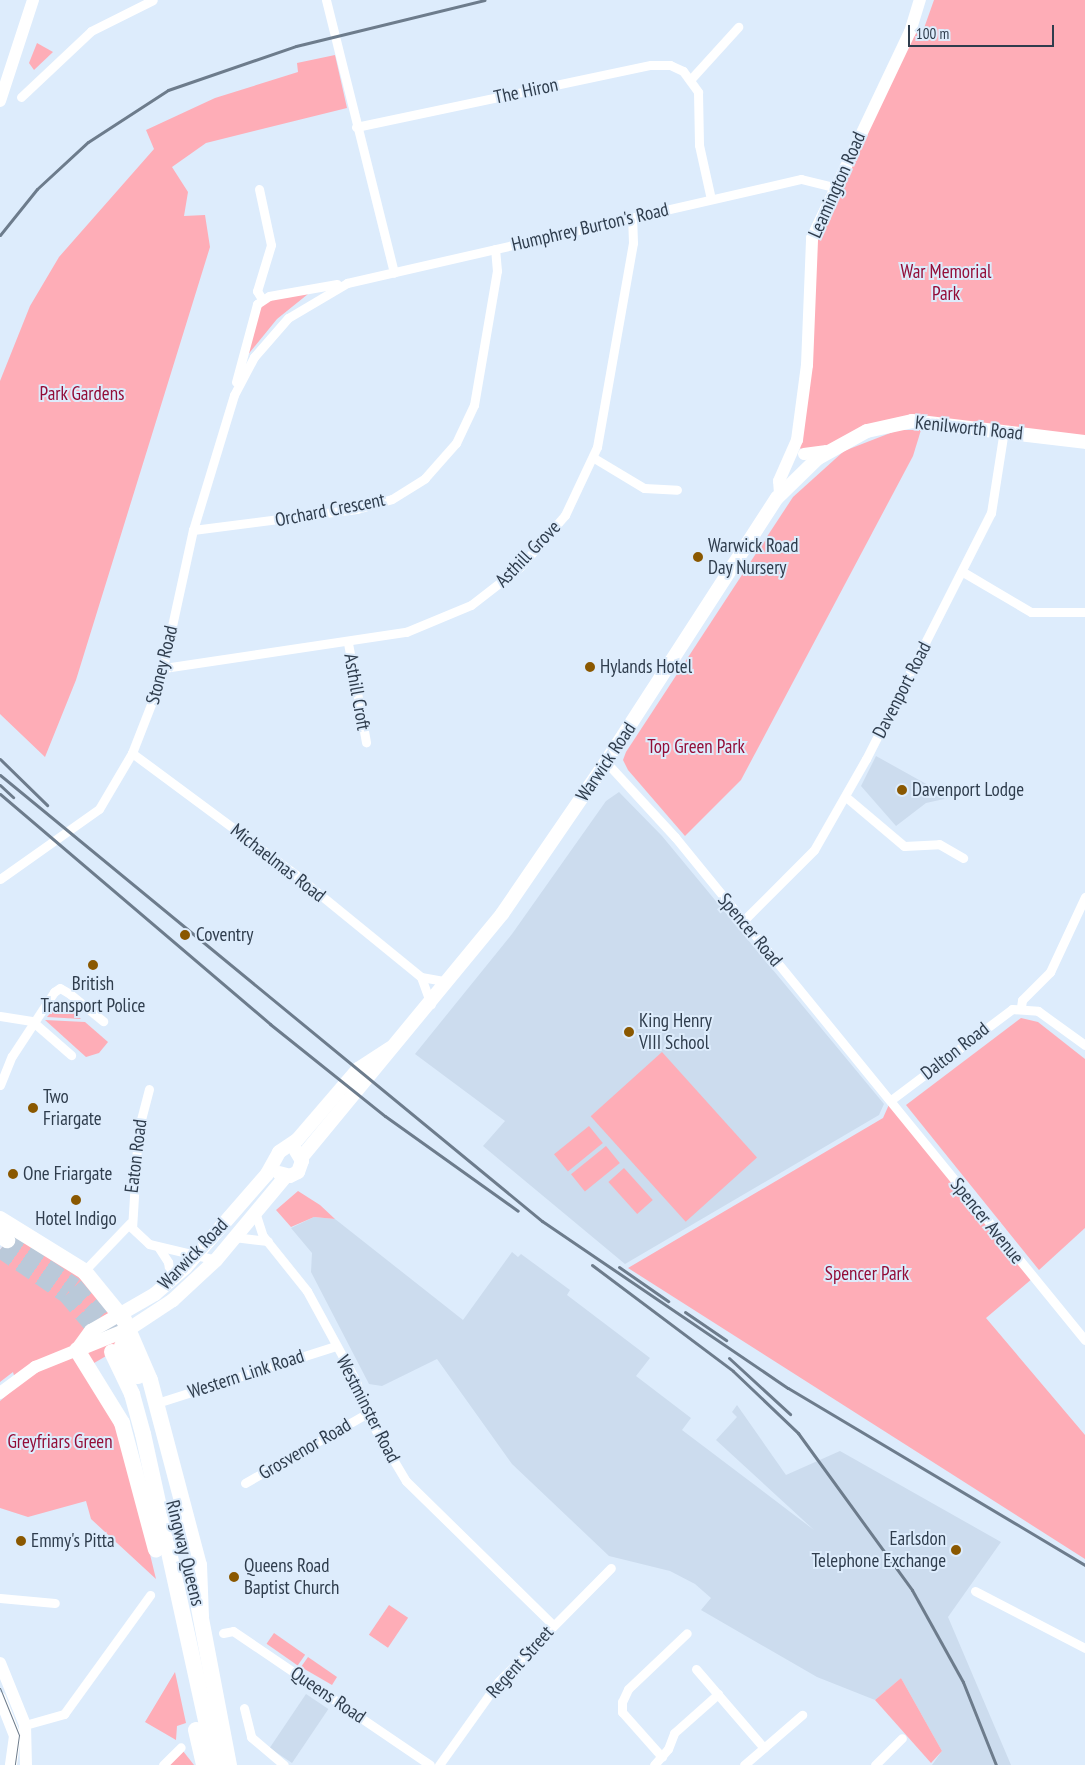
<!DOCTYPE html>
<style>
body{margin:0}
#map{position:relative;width:1085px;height:1765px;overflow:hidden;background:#ddecfc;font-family:"PT Sans Narrow",sans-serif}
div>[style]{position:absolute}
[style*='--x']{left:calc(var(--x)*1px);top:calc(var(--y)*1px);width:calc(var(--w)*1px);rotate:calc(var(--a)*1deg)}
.built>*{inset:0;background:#ccdcee;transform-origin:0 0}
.green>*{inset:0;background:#feadb7;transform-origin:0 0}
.highway-tunnel>*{height:16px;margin-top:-8px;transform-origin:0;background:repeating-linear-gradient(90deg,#bac9d9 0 16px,transparent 0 24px)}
.street>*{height:9px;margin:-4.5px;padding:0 4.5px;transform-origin:4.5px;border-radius:4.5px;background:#fff}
.secondary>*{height:12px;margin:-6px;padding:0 6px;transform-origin:6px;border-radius:6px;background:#fff}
.primary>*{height:14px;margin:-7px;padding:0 7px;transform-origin:7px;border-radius:7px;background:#fff}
.highway>*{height:16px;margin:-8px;padding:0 8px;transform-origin:8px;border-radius:8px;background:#fff}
.tram>*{height:1px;margin:-0.5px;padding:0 0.5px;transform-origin:0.5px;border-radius:0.5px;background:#6d7c8c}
.rail>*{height:3px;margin:-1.5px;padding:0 1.5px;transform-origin:1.5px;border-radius:1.5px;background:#6d7c8c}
.dots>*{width:14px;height:14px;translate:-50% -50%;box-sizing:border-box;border:2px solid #ddecfc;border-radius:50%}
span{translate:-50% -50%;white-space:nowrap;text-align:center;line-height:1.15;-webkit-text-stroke:4px #ddecfc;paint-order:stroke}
.street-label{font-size:19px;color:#2f3d4d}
.park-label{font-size:19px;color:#930d38}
.poi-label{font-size:19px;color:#2f3d4d}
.left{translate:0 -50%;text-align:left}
.right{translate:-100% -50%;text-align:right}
.scale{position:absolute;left:908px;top:25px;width:146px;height:22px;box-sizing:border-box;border:2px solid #2f3d4d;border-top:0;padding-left:6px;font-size:15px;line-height:18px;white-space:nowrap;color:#2f3d4d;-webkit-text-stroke:4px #ddecfc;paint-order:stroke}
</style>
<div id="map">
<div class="built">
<div style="clip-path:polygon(876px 756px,946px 795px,944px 799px,926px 803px,896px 826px,861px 786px)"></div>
<div style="clip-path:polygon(619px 792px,662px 836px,884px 1104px,879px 1115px,625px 1264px,483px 1146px,505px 1121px,415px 1054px,512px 934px,606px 801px)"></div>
<div style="clip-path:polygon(314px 1217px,335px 1219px,463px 1320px,512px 1252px,518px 1257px,521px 1254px,570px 1290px,567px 1295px,650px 1358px,636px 1376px,691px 1418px,682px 1430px,814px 1530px,716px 1440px,737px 1417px,732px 1412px,737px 1405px,786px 1475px,840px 1451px,1001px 1542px,948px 1617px,1011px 1765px,932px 1765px,942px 1751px,901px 1678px,875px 1700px,817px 1677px,701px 1610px,711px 1598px,695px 1584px,670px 1571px,609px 1556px,512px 1464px,437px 1359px,382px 1386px,369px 1384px,311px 1272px,312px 1253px,291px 1228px)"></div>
<div style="left:306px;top:1694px;width:27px;height:65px;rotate:34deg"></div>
</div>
<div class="green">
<div style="clip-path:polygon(934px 0,1085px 0,1085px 442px,923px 421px,804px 454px,799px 446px,811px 244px,910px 32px,923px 31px)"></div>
<div style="clip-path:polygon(37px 43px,53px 52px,34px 70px,29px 63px)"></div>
<div style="clip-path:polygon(335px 55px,347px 108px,206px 143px,172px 167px,188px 192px,184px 216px,205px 215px,210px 247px,76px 680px,45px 757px,0 714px,0 381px,30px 306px,59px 257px,154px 149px,146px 130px,215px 98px,298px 72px,297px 63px)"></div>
<div style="clip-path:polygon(313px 290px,277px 319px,246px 357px,258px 309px,268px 300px)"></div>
<div style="clip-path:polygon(898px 430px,921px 430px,913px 456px,741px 780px,685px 836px,628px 770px,623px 760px,626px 752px,793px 497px,844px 451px)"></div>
<div style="clip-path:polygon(60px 1002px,81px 1019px,47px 1017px)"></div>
<div style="clip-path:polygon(1021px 1018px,1038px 1022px,1085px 1059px,1085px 1228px,1039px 1270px,906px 1105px)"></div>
<div style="clip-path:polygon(45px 1020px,85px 1022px,108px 1042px,99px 1053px,86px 1057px)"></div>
<div style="left:662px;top:1052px;width:142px;height:96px;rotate:48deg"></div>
<div style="clip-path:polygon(891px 1100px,1033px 1278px,986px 1318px,1085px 1435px,1085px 1559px,628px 1268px,883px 1118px)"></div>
<div style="left:589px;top:1126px;width:22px;height:45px;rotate:51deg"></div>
<div style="left:606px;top:1146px;width:22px;height:45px;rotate:51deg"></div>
<div style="left:624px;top:1168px;width:43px;height:21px;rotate:48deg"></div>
<div style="clip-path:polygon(298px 1191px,320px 1205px,335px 1219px,314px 1217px,291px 1227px,276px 1210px)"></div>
<div style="clip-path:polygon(11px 1234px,66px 1265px,98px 1295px,130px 1342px,89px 1366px,120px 1431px,156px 1579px,91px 1519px,86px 1501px,28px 1517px,0 1508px,0 1401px,17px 1386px,13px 1372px,0 1382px,0 1250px)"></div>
<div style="left:389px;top:1605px;width:23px;height:36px;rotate:34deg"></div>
<div style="left:274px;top:1633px;width:38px;height:13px;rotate:35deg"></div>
<div style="clip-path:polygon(308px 1657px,337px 1677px,332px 1685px,301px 1667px)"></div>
<div style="clip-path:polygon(175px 1672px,186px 1723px,177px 1726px,176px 1740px,145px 1722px)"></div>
<div style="clip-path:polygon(901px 1678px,942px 1751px,931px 1763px,875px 1700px)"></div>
<div style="clip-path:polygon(183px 1751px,194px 1765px,168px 1765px)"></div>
</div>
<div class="highway-tunnel">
<div style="--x:7;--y:1240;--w:82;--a:34.1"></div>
<div style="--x:75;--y:1286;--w:62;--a:49.6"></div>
<div style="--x:0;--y:1250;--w:80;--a:34.3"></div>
<div style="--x:66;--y:1295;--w:60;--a:49.7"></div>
</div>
<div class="street">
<div style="--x:326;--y:0;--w:281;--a:76"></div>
<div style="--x:690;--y:80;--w:72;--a:-47.8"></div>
<div style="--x:21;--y:97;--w:96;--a:-43.3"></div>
<div style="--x:91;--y:31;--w:69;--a:-26.6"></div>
<div style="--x:356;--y:127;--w:301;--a:-11.9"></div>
<div style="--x:651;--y:65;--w:19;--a:0"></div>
<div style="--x:670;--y:65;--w:14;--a:25"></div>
<div style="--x:683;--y:71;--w:26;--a:54"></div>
<div style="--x:698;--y:92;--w:53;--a:88.9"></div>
<div style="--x:699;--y:145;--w:55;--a:77.5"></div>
<div style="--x:259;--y:189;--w:57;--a:77.9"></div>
<div style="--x:271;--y:245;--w:48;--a:106.9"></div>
<div style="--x:257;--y:291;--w:9;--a:58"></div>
<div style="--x:236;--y:382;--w:81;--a:-74.9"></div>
<div style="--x:257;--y:304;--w:14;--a:-34"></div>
<div style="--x:269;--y:296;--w:69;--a:-10"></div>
<div style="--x:594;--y:458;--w:58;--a:31"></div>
<div style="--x:644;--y:488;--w:33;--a:3"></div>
<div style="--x:193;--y:530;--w:165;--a:-7.3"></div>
<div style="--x:357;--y:509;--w:36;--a:-16"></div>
<div style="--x:392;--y:499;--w:39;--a:-32"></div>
<div style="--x:425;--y:478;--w:47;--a:-48.5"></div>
<div style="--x:456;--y:443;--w:42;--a:-64.7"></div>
<div style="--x:474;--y:405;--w:136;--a:-80.3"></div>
<div style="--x:497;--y:271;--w:22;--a:-95"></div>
<div style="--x:963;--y:572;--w:79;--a:30.5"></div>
<div style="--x:1031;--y:612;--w:54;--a:0"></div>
<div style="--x:348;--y:643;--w:101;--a:79.7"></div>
<div style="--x:164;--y:668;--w:245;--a:-8.5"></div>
<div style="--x:406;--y:632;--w:70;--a:-22.6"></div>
<div style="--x:471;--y:605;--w:62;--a:-37.8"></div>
<div style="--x:520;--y:567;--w:69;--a:-49.1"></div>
<div style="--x:565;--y:515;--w:75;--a:-64.8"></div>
<div style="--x:597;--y:447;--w:207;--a:-80"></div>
<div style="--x:633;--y:243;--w:26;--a:-92"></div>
<div style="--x:132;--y:753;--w:204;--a:36.6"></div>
<div style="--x:296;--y:875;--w:161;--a:39.2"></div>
<div style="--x:421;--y:977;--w:27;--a:10"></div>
<div style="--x:606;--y:762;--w:102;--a:47.4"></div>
<div style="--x:675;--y:837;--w:649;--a:50.82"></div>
<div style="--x:846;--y:797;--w:76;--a:40.2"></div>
<div style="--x:904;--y:846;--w:35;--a:-3"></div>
<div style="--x:939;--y:844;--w:28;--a:30"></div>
<div style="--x:0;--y:879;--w:121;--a:-35.3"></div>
<div style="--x:99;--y:809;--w:65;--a:-59.5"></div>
<div style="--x:132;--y:753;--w:77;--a:-68.7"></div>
<div style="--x:160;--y:681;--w:155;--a:-77.7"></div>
<div style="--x:193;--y:530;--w:141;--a:-73.1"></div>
<div style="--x:234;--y:395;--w:43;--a:-62.2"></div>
<div style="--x:254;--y:357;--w:52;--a:-48.9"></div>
<div style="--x:288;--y:318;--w:69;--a:-30.7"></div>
<div style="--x:347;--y:283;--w:466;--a:-12.9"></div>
<div style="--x:801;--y:179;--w:33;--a:14"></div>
<div style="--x:743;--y:921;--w:100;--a:-45"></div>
<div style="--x:814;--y:850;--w:105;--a:-60.3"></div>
<div style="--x:866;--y:759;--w:276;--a:-63.1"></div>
<div style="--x:991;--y:513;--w:84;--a:-81.1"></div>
<div style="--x:421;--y:977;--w:29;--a:70"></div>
<div style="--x:1021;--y:1007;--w:7;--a:-82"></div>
<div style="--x:1022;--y:1000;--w:40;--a:-45"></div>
<div style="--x:1050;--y:972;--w:83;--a:-65"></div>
<div style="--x:0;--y:1016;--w:32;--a:9"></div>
<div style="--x:32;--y:1021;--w:52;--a:41.1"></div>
<div style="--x:0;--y:1085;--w:31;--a:-68"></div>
<div style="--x:12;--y:1056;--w:77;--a:-56.7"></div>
<div style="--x:54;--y:992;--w:7;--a:-34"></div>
<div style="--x:60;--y:988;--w:12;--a:31"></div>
<div style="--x:70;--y:994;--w:43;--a:39.3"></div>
<div style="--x:149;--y:1089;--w:43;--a:104.7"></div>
<div style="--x:138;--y:1131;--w:97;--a:93.5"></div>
<div style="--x:132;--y:1228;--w:23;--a:43"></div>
<div style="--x:149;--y:1244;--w:69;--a:13.4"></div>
<div style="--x:891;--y:1100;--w:151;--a:-36.9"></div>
<div style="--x:1012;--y:1009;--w:26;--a:4"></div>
<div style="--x:1038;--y:1011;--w:58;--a:35.9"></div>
<div style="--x:255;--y:1212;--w:25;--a:72"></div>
<div style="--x:263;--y:1236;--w:70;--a:51.3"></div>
<div style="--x:307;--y:1291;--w:102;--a:61.4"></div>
<div style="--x:356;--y:1381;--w:34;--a:73"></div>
<div style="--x:366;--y:1414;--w:78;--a:59.2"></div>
<div style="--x:406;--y:1481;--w:206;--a:44.4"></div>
<div style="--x:234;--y:1237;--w:34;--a:7"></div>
<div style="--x:159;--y:1248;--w:17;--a:57"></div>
<div style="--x:168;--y:1262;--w:19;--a:81"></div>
<div style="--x:84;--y:1271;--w:66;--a:-46.2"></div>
<div style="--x:157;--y:1403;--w:188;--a:-17.7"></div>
<div style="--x:245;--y:1483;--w:139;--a:-29.7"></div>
<div style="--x:975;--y:1591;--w:124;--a:27.4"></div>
<div style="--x:0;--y:1598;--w:55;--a:5.2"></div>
<div style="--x:223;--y:1633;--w:10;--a:-11"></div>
<div style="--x:233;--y:1631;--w:238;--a:34.2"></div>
<div style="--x:696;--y:1669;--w:104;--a:49.3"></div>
<div style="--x:244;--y:1708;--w:30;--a:76"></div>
<div style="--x:251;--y:1737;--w:43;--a:40.3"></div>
<div style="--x:25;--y:1725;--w:41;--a:-15.8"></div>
<div style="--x:64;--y:1714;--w:147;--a:-54.1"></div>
<div style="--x:662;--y:1757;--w:60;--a:-131.6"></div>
<div style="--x:622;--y:1712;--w:10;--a:-90"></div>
<div style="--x:622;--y:1702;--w:14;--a:-65"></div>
<div style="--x:628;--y:1689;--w:81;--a:-43.5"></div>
<div style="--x:163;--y:1765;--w:25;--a:-45"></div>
<div style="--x:439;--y:1765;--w:103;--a:-54.5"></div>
<div style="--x:499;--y:1681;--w:159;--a:-45.3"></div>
<div style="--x:654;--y:1765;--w:21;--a:-49"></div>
<div style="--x:668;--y:1749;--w:17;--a:-69"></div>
<div style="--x:674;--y:1733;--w:59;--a:-41.6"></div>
<div style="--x:744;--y:1765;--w:77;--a:-40.8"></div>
<div style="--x:875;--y:1765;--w:38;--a:-45"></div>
</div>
<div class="secondary">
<div style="--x:0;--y:101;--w:106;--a:-71.9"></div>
<div style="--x:804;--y:454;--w:21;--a:-8"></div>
<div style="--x:780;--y:494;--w:13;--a:-94"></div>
<div style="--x:779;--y:481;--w:45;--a:-66.3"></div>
<div style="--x:797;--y:440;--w:76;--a:-82.4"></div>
<div style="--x:807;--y:365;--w:127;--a:-87.7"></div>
<div style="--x:812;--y:238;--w:228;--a:-64.6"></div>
<div style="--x:910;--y:32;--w:34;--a:-73"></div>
<div style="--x:0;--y:1393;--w:44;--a:-36.6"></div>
<div style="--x:35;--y:1367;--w:45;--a:-22"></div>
<div style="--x:0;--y:1663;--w:67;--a:68"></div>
<div style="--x:25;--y:1725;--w:40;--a:88.6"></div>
<div style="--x:0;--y:1698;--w:41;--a:68.5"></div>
<div style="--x:15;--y:1736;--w:29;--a:98"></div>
</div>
<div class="primary">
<div style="--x:301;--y:1158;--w:316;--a:-50.5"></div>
<div style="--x:502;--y:914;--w:184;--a:-55.6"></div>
<div style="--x:606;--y:762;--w:315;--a:-57.1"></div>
<div style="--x:777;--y:498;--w:57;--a:-44.3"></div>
<div style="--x:818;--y:458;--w:56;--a:-28.9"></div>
<div style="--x:867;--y:431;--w:46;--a:-12.5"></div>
<div style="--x:912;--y:421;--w:174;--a:6.9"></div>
<div style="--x:279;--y:1173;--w:11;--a:15"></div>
<div style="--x:290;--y:1176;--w:9;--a:-27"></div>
<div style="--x:298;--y:1172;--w:12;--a:-70"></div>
<div style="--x:302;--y:1161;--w:12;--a:-121"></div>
<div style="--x:286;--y:1176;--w:109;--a:129.8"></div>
<div style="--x:216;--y:1260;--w:59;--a:137.1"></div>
<div style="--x:173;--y:1300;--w:53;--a:146.6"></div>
<div style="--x:129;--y:1329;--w:56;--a:158"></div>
<div style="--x:77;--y:1350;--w:24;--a:-54"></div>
<div style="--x:91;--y:1331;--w:74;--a:-30"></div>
<div style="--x:155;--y:1294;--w:40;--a:-41"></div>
<div style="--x:185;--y:1268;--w:125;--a:-48.9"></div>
<div style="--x:267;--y:1174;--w:25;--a:-61"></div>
<div style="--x:279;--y:1152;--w:22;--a:-34"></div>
<div style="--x:297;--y:1140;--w:94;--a:-49.3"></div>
<div style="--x:358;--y:1069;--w:38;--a:-33"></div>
</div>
<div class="highway">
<div style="--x:0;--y:1219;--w:99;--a:31.8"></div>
<div style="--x:84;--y:1271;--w:63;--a:50.8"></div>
<div style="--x:124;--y:1320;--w:65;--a:66.6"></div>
<div style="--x:150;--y:1380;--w:191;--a:75.2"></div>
<div style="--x:199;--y:1565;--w:52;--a:87.8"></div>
<div style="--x:0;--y:1235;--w:9;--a:36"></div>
<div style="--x:122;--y:1346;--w:34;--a:62"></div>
<div style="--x:77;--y:1350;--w:86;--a:58.3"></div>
<div style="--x:122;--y:1423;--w:131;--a:75"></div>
<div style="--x:112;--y:1352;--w:47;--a:64.5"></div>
<div style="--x:132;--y:1394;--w:41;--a:74.6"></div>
<div style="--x:143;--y:1434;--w:339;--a:77.6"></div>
<div style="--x:199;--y:1608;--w:160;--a:79.2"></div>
<div style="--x:196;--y:1730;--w:36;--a:77"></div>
</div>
<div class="tram">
<div style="--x:0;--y:1688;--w:51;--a:68"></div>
<div style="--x:19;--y:1735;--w:30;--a:98"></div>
</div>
<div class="rail">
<div style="--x:0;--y:235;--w:59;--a:-51.2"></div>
<div style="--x:37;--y:189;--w:69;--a:-42.7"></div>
<div style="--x:88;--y:142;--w:95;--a:-33"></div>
<div style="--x:168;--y:90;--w:135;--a:-19"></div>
<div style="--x:296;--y:46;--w:194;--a:-13.7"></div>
<div style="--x:0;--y:759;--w:66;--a:44.4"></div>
<div style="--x:0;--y:775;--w:702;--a:39.45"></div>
<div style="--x:542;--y:1221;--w:297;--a:34.2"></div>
<div style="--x:788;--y:1388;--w:346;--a:30.8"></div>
<div style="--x:0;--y:785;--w:18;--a:43"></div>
<div style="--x:0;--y:794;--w:355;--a:40.4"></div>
<div style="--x:270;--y:1024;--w:147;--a:38.7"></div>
<div style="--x:385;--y:1116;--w:163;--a:35.5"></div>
<div style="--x:592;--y:1265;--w:176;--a:36.9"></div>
<div style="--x:733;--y:1371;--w:90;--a:43.6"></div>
<div style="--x:798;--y:1433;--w:194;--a:54"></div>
<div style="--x:912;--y:1590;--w:105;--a:61"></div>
<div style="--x:963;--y:1682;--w:89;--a:68.3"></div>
<div style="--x:619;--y:1267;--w:60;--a:34.8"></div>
<div style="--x:685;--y:1312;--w:50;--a:34.3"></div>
<div style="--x:729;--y:1358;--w:83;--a:42.6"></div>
</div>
<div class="dots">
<div style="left:698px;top:557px;background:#8a5800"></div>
<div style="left:590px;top:667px;background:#8a5800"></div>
<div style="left:902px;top:790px;background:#8a5800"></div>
<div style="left:185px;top:935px;background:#8a5800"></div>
<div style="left:93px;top:965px;background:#8a5800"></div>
<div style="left:629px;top:1032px;background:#8a5800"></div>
<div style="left:33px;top:1108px;background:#8a5800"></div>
<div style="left:13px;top:1174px;background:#8a5800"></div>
<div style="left:76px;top:1200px;background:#8a5800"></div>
<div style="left:21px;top:1541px;background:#8a5800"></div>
<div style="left:956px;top:1550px;background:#8a5800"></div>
<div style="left:234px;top:1577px;background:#8a5800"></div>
</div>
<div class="street-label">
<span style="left:526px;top:91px;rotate:-12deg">The Hiron</span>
<span style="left:837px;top:185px;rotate:-66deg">Leamington Road</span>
<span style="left:590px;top:227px;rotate:-13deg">Humphrey Burton's Road</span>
<span style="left:969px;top:428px;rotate:6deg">Kenilworth Road</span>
<span style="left:330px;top:510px;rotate:-11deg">Orchard Crescent</span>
<span style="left:528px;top:554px;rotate:-46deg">Asthill Grove</span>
<span style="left:162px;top:665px;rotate:-76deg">Stoney Road</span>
<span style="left:902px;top:690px;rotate:-63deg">Davenport Road</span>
<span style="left:357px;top:692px;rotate:80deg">Asthill Croft</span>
<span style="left:606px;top:762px;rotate:-56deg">Warwick Road</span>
<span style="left:278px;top:863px;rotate:38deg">Michaelmas Road</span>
<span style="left:750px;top:930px;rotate:50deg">Spencer Road</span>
<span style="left:955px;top:1051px;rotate:-38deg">Dalton Road</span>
<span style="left:136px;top:1156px;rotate:-83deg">Eaton Road</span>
<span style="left:987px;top:1221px;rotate:51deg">Spencer Avenue</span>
<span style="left:193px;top:1254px;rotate:-46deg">Warwick Road</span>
<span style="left:246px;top:1374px;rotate:-18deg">Western Link Road</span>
<span style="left:368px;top:1409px;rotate:63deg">Westminster Road</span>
<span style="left:305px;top:1449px;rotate:-30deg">Grosvenor Road</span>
<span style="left:185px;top:1553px;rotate:76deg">Ringway Queens</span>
<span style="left:520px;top:1662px;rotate:-48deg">Regent Street</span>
<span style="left:328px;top:1695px;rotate:34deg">Queens Road</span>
</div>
<div class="park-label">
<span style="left:946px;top:283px">War Memorial<br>Park</span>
<span style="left:82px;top:394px">Park Gardens</span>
<span style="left:696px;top:747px">Top Green Park</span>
<span style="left:867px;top:1274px">Spencer Park</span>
<span style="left:60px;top:1442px">Greyfriars Green</span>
</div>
<div class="poi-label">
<span class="left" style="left:708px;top:557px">Warwick Road<br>Day Nursery</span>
<span class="left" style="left:600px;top:667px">Hylands Hotel</span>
<span class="left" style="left:912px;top:790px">Davenport Lodge</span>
<span class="left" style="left:196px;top:935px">Coventry</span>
<span style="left:93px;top:995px">British<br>Transport Police</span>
<span class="left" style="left:639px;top:1032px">King Henry<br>VIII School</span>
<span class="left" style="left:43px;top:1108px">Two<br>Friargate</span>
<span class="left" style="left:23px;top:1174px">One Friargate</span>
<span style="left:76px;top:1219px">Hotel Indigo</span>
<span class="right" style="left:946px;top:1550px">Earlsdon<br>Telephone Exchange</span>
<span class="left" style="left:31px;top:1541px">Emmy's Pitta</span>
<span class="left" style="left:244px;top:1577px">Queens Road<br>Baptist Church</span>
</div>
<div class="scale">100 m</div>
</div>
